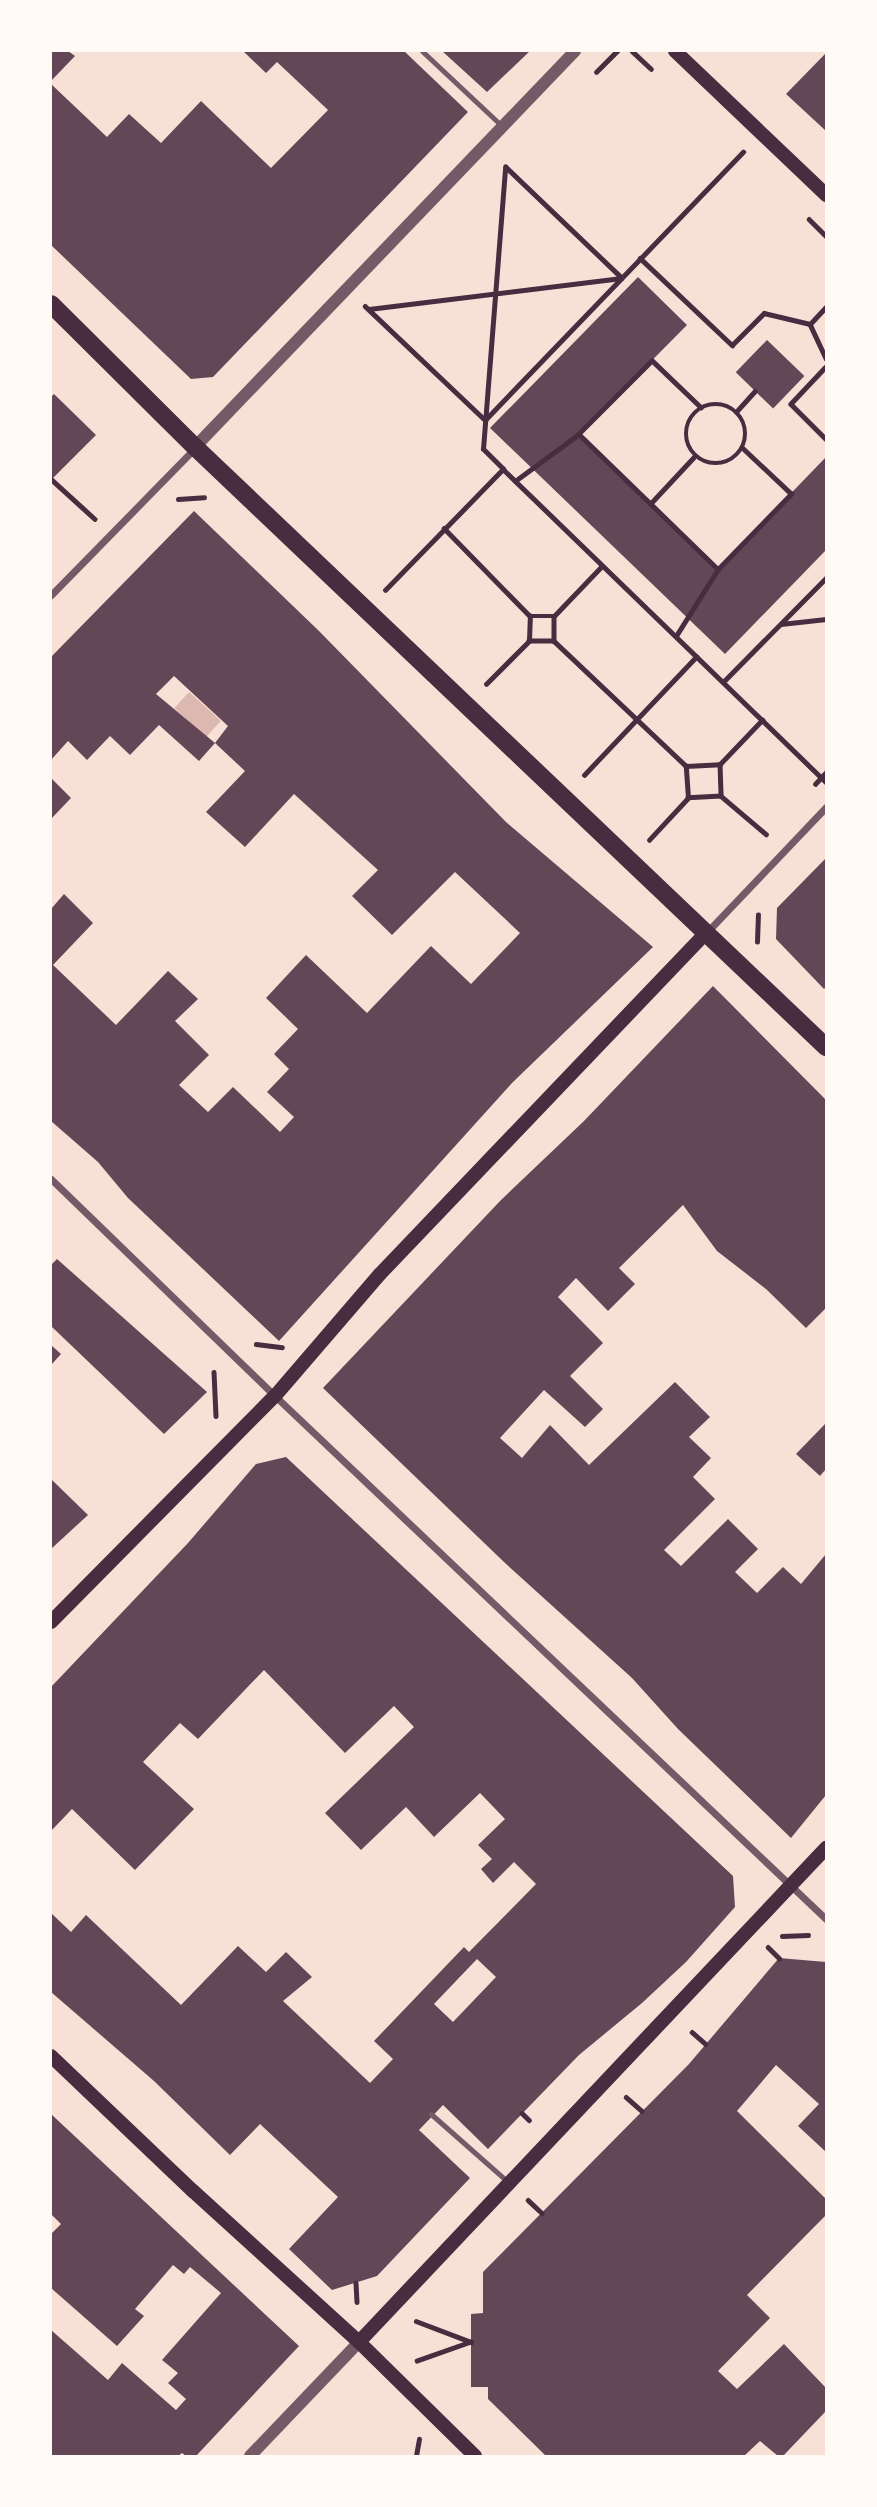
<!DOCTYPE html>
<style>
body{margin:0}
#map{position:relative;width:877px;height:2507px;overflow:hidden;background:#f7e1d7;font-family:Jost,sans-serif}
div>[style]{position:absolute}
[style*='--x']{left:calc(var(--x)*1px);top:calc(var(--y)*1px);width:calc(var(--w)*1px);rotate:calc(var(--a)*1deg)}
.water>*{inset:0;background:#dcb8b0;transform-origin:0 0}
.building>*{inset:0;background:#644757;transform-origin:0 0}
.path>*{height:4.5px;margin:-2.25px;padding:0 2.25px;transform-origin:2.25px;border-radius:2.25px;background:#4a2c40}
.path>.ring{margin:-2.25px;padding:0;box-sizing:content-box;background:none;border:4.5px solid #4a2c40;border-radius:50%}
.service>*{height:5px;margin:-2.5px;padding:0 2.5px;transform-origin:2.5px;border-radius:2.5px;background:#755966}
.minor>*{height:7px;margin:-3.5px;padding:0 3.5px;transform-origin:3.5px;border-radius:3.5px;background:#755966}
.tertiary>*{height:12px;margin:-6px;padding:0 6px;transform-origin:6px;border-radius:6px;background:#755966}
.secondary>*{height:14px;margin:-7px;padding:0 7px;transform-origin:7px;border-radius:7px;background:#4a2c40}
.primary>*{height:18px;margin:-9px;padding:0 9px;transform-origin:9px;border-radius:9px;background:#4a2c40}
span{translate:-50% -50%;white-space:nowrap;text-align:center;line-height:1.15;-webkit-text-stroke:7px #fffaf5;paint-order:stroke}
.frame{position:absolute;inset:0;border:52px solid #fffaf5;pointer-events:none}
</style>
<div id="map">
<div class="water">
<div style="left:189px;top:692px;width:43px;height:22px;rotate:42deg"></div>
</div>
<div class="building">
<div style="clip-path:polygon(51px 51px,68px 51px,75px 56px,51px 81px)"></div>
<div style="clip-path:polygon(243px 51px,404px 51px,468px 112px,213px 377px,191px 379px,51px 245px,51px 84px,107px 137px,129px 114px,161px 143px,201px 101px,271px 168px,328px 110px,277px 62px,266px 73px)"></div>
<div style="clip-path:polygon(442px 51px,530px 51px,487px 92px)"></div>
<div style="clip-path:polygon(826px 53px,826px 131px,786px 94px)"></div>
<div style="clip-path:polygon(638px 277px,687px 325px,579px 434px,718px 569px,826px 457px,826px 550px,725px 654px,490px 428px)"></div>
<div style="left:767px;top:340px;width:52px;height:45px;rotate:44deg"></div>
<div style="clip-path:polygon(54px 394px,96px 435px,51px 480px,51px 397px)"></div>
<div style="clip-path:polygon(194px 511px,319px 631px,506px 822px,653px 947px,512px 1083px,279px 1341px,128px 1198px,98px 1162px,51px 1121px,51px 909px,64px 894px,93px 923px,53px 965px,116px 1025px,168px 971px,198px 999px,175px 1021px,209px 1055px,179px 1085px,208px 1112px,233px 1087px,280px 1132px,294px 1117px,267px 1092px,289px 1069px,274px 1054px,298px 1029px,266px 998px,306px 955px,367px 1013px,431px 946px,471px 984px,520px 933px,455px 872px,392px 935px,352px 896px,378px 870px,294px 794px,245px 847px,206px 812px,245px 771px,215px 743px,228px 726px,174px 676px,156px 694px,215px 743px,199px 761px,159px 725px,130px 755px,110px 736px,87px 760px,68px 741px,51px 760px,51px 657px)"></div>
<div style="clip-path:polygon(51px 778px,71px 798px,51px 819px)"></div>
<div style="clip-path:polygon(826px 858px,826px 987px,824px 989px,776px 939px,777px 908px)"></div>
<div style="clip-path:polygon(713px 986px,826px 1100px,826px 1308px,806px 1328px,766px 1289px,717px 1251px,683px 1205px,619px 1268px,635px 1284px,608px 1311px,576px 1278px,558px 1297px,603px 1343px,570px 1376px,603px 1409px,585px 1427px,544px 1390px,500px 1438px,522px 1458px,550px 1425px,589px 1465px,675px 1382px,710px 1417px,689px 1437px,711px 1458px,693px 1477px,715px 1499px,664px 1550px,681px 1566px,728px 1519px,758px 1549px,735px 1572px,757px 1593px,783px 1567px,801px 1584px,826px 1554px,826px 1795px,791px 1838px,678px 1729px,632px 1678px,504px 1562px,323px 1388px,501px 1200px,584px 1121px)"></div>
<div style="clip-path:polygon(57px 1259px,207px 1392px,164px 1434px,51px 1326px,51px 1265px)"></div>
<div style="clip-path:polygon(51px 1345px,61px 1354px,51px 1365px)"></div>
<div style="clip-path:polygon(826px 1423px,826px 1469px,820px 1476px,796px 1454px)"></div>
<div style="clip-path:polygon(evenodd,286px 1457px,733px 1876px,735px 1907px,686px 1962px,642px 2003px,579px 2055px,488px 2149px,443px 2105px,419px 2130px,470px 2178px,377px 2276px,332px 2290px,289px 2249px,338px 2197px,260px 2124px,230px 2155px,154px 2081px,51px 1992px,51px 1913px,71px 1932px,86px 1915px,181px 2005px,238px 1946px,266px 1972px,286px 1952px,312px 1977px,283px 2001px,370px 2083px,393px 2059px,374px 2041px,464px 1947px,469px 1952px,536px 1884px,514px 1862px,493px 1883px,481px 1869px,492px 1859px,478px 1845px,505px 1819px,480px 1793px,434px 1837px,406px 1807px,361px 1850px,325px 1813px,414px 1727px,394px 1706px,345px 1753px,264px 1670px,198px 1739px,180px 1723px,143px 1762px,194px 1809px,135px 1870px,72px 1809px,51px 1831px,51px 1687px,188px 1543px,256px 1464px,286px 1457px,477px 1959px,496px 1977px,453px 2022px,434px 2004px,477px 1959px)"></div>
<div style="clip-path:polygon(51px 1479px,88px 1515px,51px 1549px)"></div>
<div style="clip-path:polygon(779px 1958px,826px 1962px,826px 2152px,798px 2126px,819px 2104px,776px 2065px,737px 2111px,826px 2199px,826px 2215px,747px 2295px,770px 2318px,718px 2371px,737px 2389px,784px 2344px,826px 2388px,826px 2411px,783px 2456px,778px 2456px,760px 2441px,744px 2456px,546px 2456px,488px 2399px,488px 2387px,471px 2387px,471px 2314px,483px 2313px,483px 2272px,689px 2064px)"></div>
<div style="clip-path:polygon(51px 2114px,299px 2346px,196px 2456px,186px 2456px,182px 2453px,178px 2456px,51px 2456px,51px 2330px,108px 2380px,122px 2363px,176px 2410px,186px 2399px,168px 2383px,178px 2373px,162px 2360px,221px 2293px,190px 2267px,184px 2274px,173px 2265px,135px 2309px,144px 2316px,117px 2346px,51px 2288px,51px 2234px,61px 2224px,51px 2214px)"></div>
</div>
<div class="path">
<div style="--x:632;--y:51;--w:26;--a:43"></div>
<div style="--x:596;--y:72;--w:30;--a:-45"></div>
<div style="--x:506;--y:167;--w:159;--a:43.7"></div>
<div style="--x:809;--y:219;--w:24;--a:45"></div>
<div style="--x:640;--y:258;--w:127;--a:43.4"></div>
<div style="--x:732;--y:345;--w:45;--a:-45"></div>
<div style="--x:764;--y:313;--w:47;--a:13.4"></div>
<div style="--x:810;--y:324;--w:38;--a:65"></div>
<div style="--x:365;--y:306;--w:166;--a:43.5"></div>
<div style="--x:485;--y:420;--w:372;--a:-46.1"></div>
<div style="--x:369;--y:309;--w:254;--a:-7"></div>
<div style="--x:810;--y:324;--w:23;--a:-47"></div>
<div style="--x:826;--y:367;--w:51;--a:133.4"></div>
<div style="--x:791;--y:404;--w:49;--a:45"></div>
<div class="ring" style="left:686px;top:404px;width:55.5px;height:55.5px"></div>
<div style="--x:701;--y:408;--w:68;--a:-136.2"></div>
<div style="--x:652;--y:361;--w:103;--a:135"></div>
<div style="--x:579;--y:434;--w:194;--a:44.2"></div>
<div style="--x:718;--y:569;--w:105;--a:-45.8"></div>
<div style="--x:791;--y:494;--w:66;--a:-136.8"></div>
<div style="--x:736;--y:412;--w:28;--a:-48"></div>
<div style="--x:503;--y:469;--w:28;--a:-135"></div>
<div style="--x:483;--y:449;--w:283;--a:-85.5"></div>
<div style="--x:51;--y:479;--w:59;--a:42.3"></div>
<div style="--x:515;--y:481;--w:79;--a:-36.3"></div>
<div style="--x:178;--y:499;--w:26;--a:-4"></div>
<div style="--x:650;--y:504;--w:64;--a:-46.9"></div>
<div style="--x:444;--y:528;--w:123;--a:45.7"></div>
<div style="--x:385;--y:590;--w:169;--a:-45.7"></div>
<div style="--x:503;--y:469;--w:450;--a:44.1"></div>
<div style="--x:554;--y:616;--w:69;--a:-46.2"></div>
<div style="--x:781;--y:624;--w:45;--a:-6.3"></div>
<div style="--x:676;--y:636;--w:79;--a:-57.9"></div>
<div style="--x:554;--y:641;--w:182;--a:43.4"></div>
<div style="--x:723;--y:682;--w:146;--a:-45.3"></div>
<div style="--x:486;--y:684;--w:61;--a:-45"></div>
<div style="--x:529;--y:641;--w:25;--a:-88"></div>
<div style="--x:530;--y:616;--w:24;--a:0"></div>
<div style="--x:554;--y:616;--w:25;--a:90"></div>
<div style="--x:554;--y:641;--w:25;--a:180"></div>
<div style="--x:720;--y:764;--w:61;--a:-46.3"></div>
<div style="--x:584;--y:775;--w:163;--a:-46.5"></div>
<div style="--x:815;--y:784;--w:16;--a:-47"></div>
<div style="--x:721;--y:796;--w:59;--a:40.2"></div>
<div style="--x:649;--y:840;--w:57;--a:-47.1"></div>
<div style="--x:688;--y:798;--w:32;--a:-94"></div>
<div style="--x:686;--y:766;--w:34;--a:-3"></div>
<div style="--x:720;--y:764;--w:32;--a:88"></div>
<div style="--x:721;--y:796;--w:33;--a:177"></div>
<div style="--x:757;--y:942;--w:27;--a:-88"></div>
<div style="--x:256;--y:1344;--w:26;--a:7"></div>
<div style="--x:214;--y:1372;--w:44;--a:87.4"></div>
<div style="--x:782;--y:1936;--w:26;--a:-2"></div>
<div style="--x:768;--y:1947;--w:16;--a:45"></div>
<div style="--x:692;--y:2032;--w:18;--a:41"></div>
<div style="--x:626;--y:2097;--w:21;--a:41"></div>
<div style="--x:522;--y:2113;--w:10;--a:45"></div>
<div style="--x:528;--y:2200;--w:19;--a:43"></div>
<div style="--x:356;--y:2283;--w:19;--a:87"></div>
<div style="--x:416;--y:2321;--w:59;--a:20.9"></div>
<div style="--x:471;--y:2342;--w:57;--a:160.6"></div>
<div style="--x:416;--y:2456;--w:17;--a:-80"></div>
</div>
<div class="service">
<div style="--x:422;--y:51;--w:110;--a:43.2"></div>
<div style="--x:431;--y:2114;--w:101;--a:41.4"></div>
</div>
<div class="minor">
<div style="--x:51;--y:595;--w:206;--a:-45.6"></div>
<div style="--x:706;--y:933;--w:174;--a:-46.4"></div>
<div style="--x:51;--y:1179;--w:312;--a:44.1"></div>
<div style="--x:275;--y:1396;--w:760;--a:43.51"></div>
</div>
<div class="tertiary">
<div style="--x:195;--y:447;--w:549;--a:-46.18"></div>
<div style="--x:250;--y:2456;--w:158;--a:-46.3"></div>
</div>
<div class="secondary">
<div style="--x:675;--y:51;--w:209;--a:43.6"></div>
<div style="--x:51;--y:1622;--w:318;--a:-45.3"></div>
<div style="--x:275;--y:1396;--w:161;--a:-49.3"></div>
<div style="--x:380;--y:1274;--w:472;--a:-46.3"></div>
<div style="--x:51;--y:2056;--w:196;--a:43.6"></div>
<div style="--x:193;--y:2191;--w:224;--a:42.3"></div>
<div style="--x:359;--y:2342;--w:163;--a:44.5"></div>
<div style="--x:359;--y:2342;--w:680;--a:-46.61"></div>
</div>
<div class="primary">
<div style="--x:51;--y:304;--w:203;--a:44.8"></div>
<div style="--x:195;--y:447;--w:871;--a:43.56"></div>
</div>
<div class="frame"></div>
</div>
